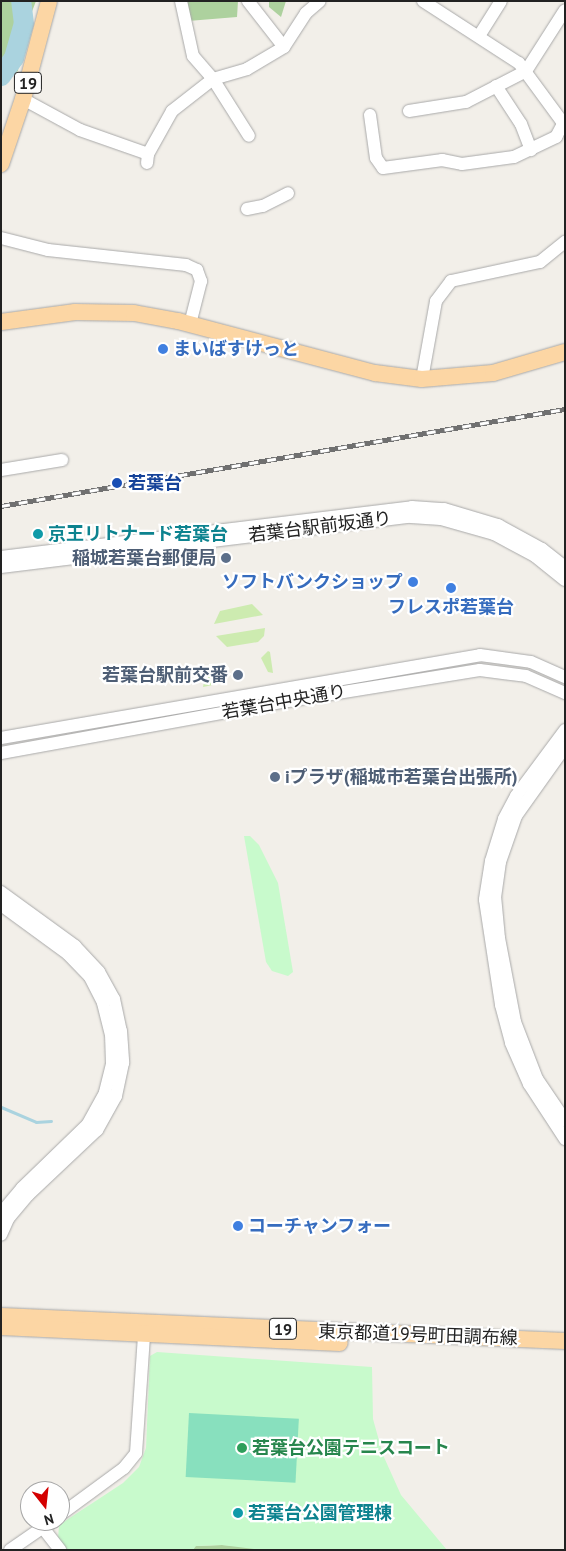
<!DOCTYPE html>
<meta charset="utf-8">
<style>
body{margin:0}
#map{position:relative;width:566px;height:1551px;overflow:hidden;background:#f2efe9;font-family:"PT Sans","Noto Sans JP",sans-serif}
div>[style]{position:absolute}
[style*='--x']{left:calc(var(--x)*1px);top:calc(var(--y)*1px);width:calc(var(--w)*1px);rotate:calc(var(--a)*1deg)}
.grass>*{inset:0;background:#cdebb0}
.forest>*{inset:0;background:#add19e}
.park>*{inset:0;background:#c8facc}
.pitch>*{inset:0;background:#88e0be;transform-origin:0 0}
.stream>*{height:3px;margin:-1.5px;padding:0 1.5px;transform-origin:1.5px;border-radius:1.5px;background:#aad3df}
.river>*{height:20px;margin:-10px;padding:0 10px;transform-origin:10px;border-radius:10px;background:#aad3df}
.roads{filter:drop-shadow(0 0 1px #a9a9a9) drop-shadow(0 0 1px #a9a9a9)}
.minor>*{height:12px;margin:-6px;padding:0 6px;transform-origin:6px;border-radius:6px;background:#fff}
.major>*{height:16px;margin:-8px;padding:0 8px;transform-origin:8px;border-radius:8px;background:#fcd6a4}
.rail>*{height:5px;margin-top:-2.5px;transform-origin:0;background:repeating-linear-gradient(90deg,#fff 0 9px,#707070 0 18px);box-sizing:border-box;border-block:1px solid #707070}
.dots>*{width:14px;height:14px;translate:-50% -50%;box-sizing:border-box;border:2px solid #fff;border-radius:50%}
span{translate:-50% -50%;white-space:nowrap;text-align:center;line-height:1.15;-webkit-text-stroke:4.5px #fff;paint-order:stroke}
.shield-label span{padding:1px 4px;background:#fff;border:1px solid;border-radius:4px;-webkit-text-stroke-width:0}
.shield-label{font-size:16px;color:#222;font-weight:700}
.shop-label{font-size:18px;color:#366cbe;font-weight:700}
.left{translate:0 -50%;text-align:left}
.right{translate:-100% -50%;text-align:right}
.transit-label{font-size:18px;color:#164399;font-weight:700}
.street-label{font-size:18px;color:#222}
.culture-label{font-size:18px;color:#0d838f;font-weight:700}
.service-label{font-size:18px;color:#4e5e75;font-weight:700}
.leisure-label{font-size:18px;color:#27864d;font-weight:700}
.frame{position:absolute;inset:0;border:2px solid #222;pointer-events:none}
.north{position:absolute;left:20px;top:1481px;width:50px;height:50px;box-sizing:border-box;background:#fff;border:1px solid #a7a7a7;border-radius:50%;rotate:164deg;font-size:14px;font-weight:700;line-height:20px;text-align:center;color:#222}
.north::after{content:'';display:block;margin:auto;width:18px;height:22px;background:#d40000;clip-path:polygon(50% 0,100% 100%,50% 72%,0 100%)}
</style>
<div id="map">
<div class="grass">
<div style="clip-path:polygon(252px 604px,263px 615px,214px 624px,220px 611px)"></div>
<div style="clip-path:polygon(265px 628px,264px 636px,258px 642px,227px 647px,216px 636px)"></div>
<div style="clip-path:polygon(268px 651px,270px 652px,273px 673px,268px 672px,261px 658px)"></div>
<div style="clip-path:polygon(217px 676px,221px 681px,218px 684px,203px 687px,205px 677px)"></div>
</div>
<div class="forest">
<div style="clip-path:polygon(1px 1px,36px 1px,23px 35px,18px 71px,1px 84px)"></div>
<div style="clip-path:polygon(186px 1px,238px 1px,237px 17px,188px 21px)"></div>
<div style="clip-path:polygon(269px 1px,286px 1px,281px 17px,269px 7px)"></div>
<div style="clip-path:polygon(222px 1545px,257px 1547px,262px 1550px,193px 1550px,195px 1546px)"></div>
</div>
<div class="park">
<div style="clip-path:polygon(244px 836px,250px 836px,259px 845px,278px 883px,293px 972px,288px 976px,272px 971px,266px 962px)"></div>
<div style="clip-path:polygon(157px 1352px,372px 1367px,373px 1419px,383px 1455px,401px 1495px,447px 1550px,262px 1550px,222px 1545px,196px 1546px,193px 1550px,68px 1550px,58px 1539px,59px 1525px,123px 1483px,139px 1467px,146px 1448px,150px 1356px)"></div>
</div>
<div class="pitch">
<div style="left:189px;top:1413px;width:110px;height:64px;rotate:3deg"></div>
</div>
<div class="stream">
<div style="--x:1;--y:1107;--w:38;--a:23"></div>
<div style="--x:36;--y:1122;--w:15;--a:-4"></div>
</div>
<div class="river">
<div style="--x:1;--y:76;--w:22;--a:-54"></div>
<div style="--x:14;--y:58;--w:35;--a:-74"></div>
<div style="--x:24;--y:24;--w:23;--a:-97"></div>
</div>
<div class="roads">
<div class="minor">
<div style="--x:181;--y:1;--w:56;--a:77.7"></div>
<div style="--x:193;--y:56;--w:30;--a:49"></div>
<div style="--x:213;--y:79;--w:67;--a:57.7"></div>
<div style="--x:248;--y:1;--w:58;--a:52"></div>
<div style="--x:423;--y:1;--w:114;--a:32.9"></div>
<div style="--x:519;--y:63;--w:74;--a:53.7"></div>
<div style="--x:479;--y:36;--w:41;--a:-57.8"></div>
<div style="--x:496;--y:86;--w:45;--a:56.7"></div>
<div style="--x:521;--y:124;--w:28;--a:69"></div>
<div style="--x:23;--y:99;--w:65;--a:28.5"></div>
<div style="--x:80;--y:130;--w:72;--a:19.4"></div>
<div style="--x:148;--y:154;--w:9;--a:96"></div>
<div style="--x:409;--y:111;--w:58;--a:-9"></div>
<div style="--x:466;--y:102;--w:68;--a:-27.3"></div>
<div style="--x:526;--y:71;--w:72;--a:-57.4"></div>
<div style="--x:370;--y:115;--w:43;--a:82.1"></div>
<div style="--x:376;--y:158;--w:12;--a:55"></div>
<div style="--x:383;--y:168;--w:60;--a:-7.7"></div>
<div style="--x:442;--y:160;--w:20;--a:11"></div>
<div style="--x:462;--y:164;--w:52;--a:-7.7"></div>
<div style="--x:514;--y:157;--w:47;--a:-25.5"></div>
<div style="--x:556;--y:137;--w:19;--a:-62"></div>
<div style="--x:148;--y:154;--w:49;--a:-60.8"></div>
<div style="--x:172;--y:111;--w:52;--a:-38"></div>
<div style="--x:213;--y:79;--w:35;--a:-16"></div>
<div style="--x:247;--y:69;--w:43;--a:-30.7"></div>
<div style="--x:284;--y:47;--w:40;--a:-57.1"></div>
<div style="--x:306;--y:13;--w:18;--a:-41"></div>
<div style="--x:247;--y:209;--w:16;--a:-11"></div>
<div style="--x:263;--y:206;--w:28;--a:-27"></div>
<div style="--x:1;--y:238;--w:49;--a:14.3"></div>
<div style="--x:48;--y:250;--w:139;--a:6.2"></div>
<div style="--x:186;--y:265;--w:12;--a:24"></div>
<div style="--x:197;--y:270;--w:12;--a:70"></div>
<div style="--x:201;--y:281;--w:44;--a:104.3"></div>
<div style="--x:422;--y:379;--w:79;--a:-79.8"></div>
<div style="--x:436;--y:301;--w:25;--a:-53"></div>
<div style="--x:451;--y:281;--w:91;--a:-12.1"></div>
<div style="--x:540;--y:262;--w:32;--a:-39"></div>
<div style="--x:1;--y:470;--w:62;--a:-9.3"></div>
<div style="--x:1;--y:557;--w:414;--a:-6.9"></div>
<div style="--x:412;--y:507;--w:32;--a:4"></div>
<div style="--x:444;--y:509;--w:56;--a:16.5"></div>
<div style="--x:498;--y:525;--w:50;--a:28.6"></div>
<div style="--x:542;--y:549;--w:29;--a:38"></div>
<div style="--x:1;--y:567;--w:413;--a:-7"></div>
<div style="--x:411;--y:517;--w:30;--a:4"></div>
<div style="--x:441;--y:519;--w:55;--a:15.8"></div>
<div style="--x:494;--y:534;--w:47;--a:28.2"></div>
<div style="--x:535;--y:556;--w:38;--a:39"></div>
<div style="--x:565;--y:730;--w:82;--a:126.6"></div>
<div style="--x:516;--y:796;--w:26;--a:118"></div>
<div style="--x:504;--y:819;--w:44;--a:107.2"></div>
<div style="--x:491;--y:861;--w:39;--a:99"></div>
<div style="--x:485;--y:900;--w:106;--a:81.3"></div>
<div style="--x:501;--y:1005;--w:39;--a:75"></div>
<div style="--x:511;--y:1043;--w:45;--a:66.3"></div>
<div style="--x:529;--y:1084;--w:66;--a:56.8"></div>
<div style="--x:1;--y:738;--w:486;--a:-9.8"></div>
<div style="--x:480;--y:655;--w:51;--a:7.8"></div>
<div style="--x:531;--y:662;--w:37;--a:24"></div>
<div style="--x:565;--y:747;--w:85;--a:125.4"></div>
<div style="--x:516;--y:816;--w:49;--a:109.2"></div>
<div style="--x:500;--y:862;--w:34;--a:98"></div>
<div style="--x:495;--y:896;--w:42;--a:84.6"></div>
<div style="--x:499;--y:938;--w:86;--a:79.2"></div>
<div style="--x:515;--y:1022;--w:61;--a:68.9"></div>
<div style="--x:537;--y:1079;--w:50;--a:55.7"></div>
<div style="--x:1;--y:753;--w:292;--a:-10.3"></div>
<div style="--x:288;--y:701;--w:194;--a:-9.2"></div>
<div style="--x:480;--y:670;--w:46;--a:7.4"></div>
<div style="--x:526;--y:676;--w:43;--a:23.6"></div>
<div style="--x:1;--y:892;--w:92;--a:36.1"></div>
<div style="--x:75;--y:946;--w:35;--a:47"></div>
<div style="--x:99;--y:972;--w:31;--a:61"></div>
<div style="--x:114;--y:999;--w:33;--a:78"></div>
<div style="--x:121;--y:1031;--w:32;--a:86"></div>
<div style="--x:123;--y:1063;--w:34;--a:102"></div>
<div style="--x:116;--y:1096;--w:39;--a:119"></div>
<div style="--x:97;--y:1130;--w:95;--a:136.7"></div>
<div style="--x:28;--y:1195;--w:31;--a:130"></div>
<div style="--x:8;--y:1219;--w:17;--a:114"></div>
<div style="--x:1;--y:905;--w:83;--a:36.2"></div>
<div style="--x:68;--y:954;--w:32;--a:46"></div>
<div style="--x:90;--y:977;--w:29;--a:63"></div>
<div style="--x:103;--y:1003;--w:32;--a:76"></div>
<div style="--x:111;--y:1034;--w:30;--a:88"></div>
<div style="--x:112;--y:1064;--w:30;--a:104"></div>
<div style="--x:105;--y:1093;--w:35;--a:119"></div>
<div style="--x:88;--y:1124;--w:92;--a:135.9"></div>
<div style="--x:22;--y:1188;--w:33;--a:130"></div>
<div style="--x:60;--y:1515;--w:79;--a:-36.3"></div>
<div style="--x:124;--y:1468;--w:19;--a:-51"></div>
<div style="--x:136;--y:1453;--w:118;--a:-86.1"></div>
<div style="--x:43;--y:1528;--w:28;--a:52"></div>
<div style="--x:10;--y:1550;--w:51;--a:-34.6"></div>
</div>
<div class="major">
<div style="--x:1;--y:164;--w:69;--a:-71.3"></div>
<div style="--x:23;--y:99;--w:101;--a:-75.1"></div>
<div style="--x:1;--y:322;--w:75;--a:-7.7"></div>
<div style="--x:75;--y:312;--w:59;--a:1"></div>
<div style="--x:134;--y:313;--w:45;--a:10.3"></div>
<div style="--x:178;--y:321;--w:204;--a:14.8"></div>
<div style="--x:375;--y:373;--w:47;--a:7.3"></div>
<div style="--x:422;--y:379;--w:71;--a:-4.8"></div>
<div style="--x:493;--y:373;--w:75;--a:-16.3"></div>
<div style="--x:1;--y:1316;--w:565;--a:2.54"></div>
<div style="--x:1;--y:1327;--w:339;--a:2.7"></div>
</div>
</div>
<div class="rail">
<div style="--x:1;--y:506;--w:572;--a:-9.76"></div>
</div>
<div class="dots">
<div style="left:163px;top:349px;background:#3f7fe0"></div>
<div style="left:117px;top:483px;background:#1a4fb4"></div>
<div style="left:38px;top:534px;background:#0f9aa8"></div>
<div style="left:226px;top:558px;background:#5c6f8a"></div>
<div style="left:413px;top:582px;background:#3f7fe0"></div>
<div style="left:451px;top:588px;background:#3f7fe0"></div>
<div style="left:238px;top:675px;background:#5c6f8a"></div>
<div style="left:275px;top:777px;background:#5c6f8a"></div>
<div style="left:238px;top:1226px;background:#3f7fe0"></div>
<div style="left:242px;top:1448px;background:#2e9e5b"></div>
<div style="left:238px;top:1513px;background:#0f9aa8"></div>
</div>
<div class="shield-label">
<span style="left:28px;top:83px">19</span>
<span style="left:283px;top:1329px">19</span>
</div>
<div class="shop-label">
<span class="left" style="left:173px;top:349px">まいばすけっと</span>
<span class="right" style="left:403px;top:582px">ソフトバンクショップ</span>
<span style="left:451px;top:607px">フレスポ若葉台</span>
<span class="left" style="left:248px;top:1226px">コーチャンフォー</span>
</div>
<div class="transit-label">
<span class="left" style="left:128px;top:483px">若葉台</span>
</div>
<div class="street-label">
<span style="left:320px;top:527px;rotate:-7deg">若葉台駅前坂通り</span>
<span style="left:284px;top:702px;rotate:-10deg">若葉台中央通り</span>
<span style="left:418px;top:1335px;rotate:2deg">東京都道19号町田調布線</span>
</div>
<div class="culture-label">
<span class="left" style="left:48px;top:534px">京王リトナード若葉台</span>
<span class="left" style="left:248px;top:1513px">若葉台公園管理棟</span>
</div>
<div class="service-label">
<span class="right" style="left:216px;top:558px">稲城若葉台郵便局</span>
<span class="right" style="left:228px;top:675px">若葉台駅前交番</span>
<span class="left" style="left:285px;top:777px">iプラザ(稲城市若葉台出張所)</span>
</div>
<div class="leisure-label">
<span class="left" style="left:252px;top:1448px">若葉台公園テニスコート</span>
</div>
<div class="frame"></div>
<div class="north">N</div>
</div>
